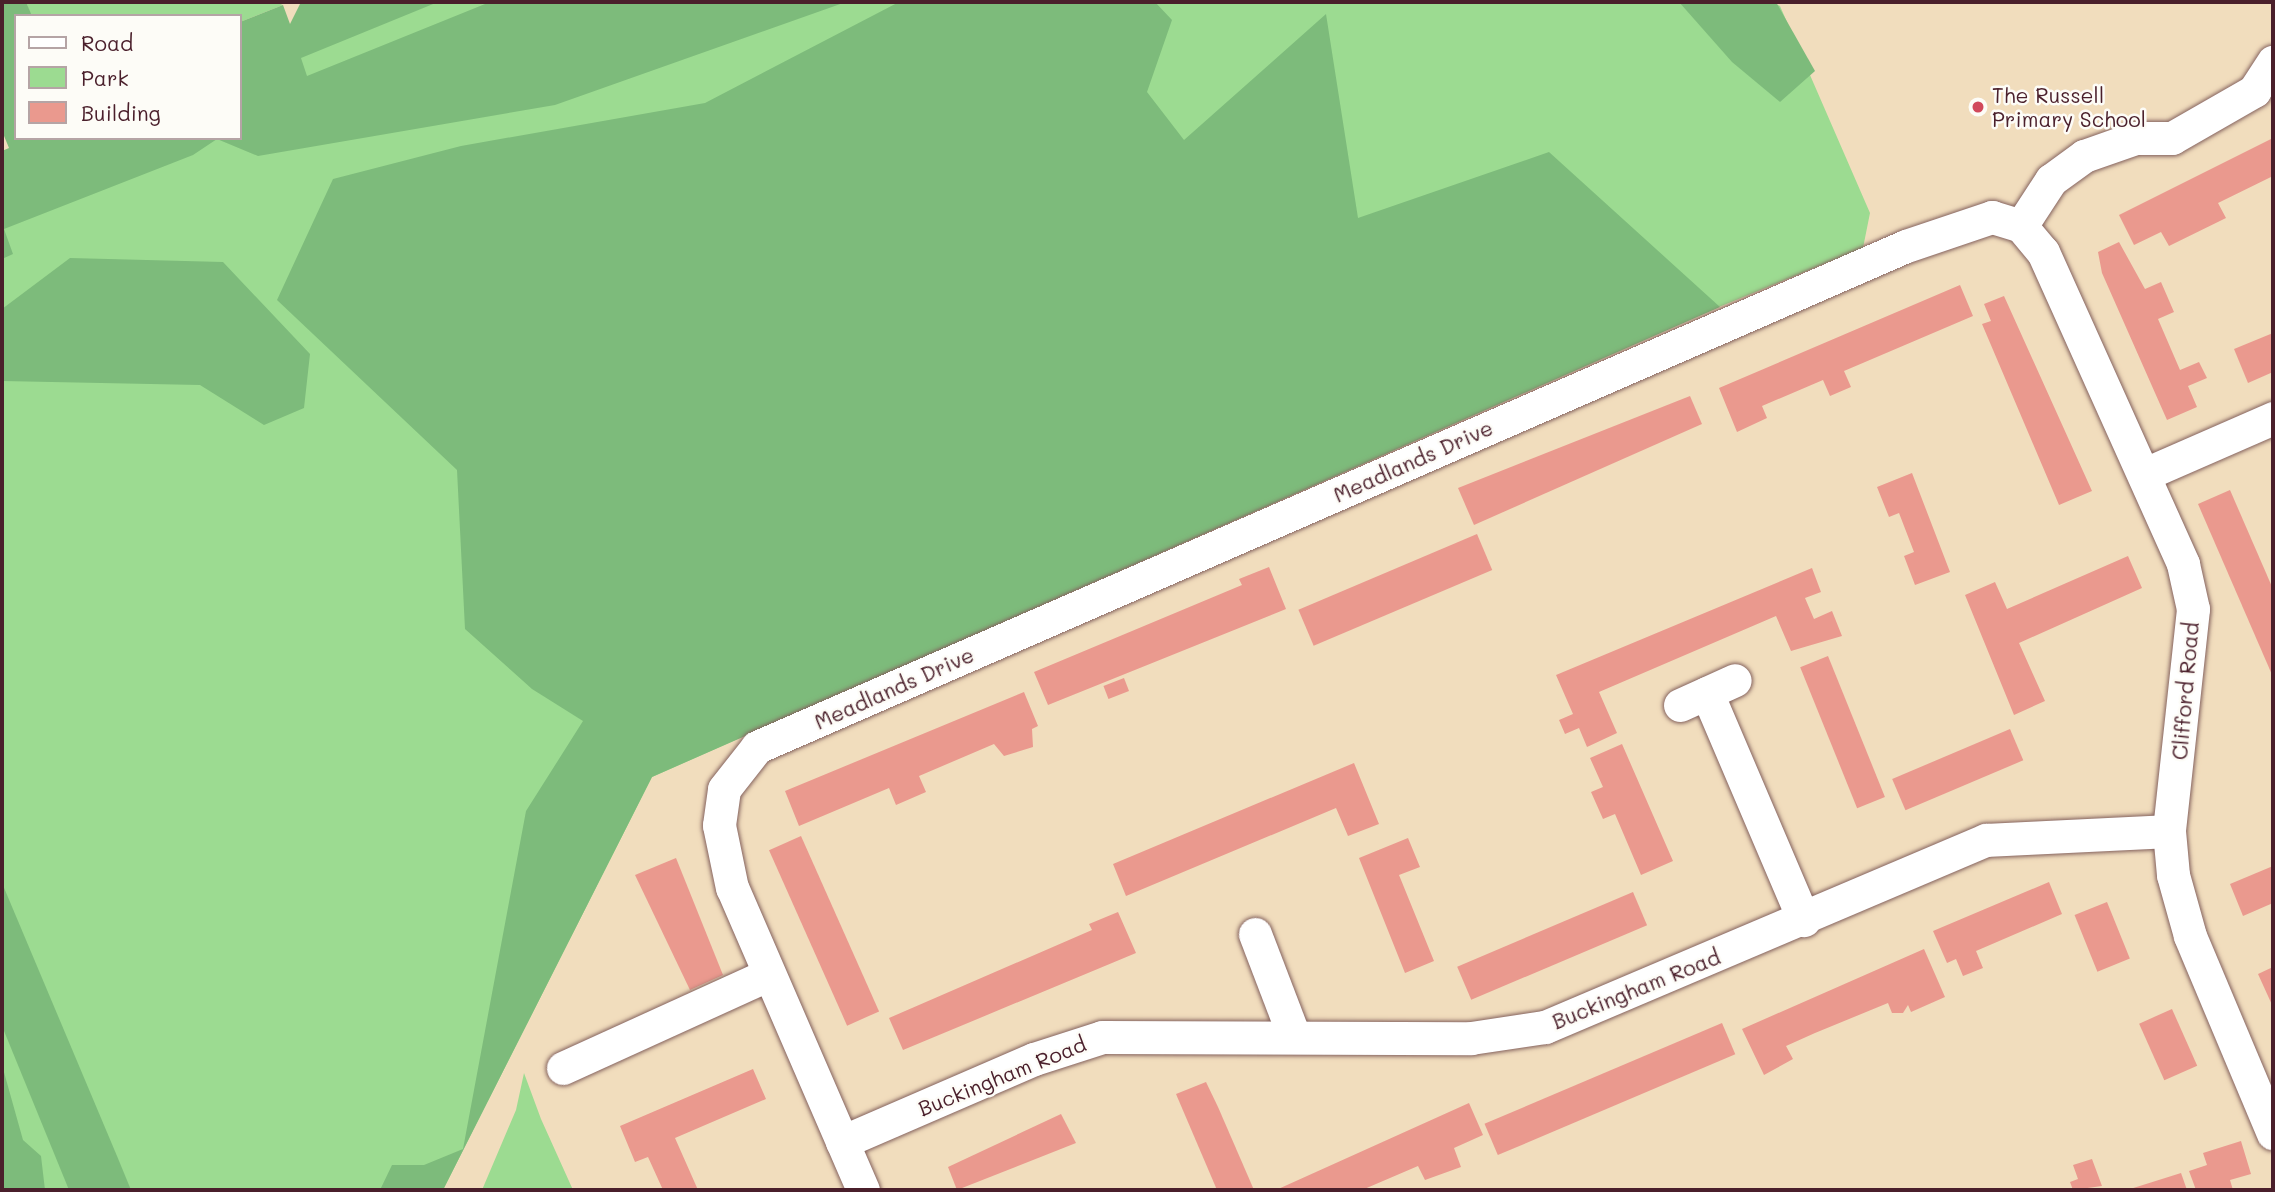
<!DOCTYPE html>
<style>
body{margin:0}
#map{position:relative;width:2275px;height:1192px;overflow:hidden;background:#f1ddbd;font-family:Mali,sans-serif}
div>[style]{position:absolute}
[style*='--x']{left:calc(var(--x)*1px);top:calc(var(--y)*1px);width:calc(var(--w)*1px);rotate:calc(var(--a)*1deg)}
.green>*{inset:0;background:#9cdb91}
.forest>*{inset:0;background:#7dbb7b}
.building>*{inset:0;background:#ea998e;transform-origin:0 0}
.roads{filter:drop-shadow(0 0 2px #84625e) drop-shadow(0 0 2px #84625e)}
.street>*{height:33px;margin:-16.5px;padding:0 16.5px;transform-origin:16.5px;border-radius:16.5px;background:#fff}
.dots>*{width:19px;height:19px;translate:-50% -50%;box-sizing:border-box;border:4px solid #fdfcf7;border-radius:50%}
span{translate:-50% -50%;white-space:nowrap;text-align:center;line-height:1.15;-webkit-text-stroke:5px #fdfcf7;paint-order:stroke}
.poi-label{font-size:21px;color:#4a1f2b}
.left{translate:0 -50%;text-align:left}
.street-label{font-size:21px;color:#4a1f2b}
.frame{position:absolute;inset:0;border:4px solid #4a1f2b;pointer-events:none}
.legend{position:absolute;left:14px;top:14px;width:228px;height:126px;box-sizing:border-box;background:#fdfcf7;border:2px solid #b5a4a5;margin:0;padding:9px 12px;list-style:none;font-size:21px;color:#4a1f2b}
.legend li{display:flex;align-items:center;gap:14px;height:35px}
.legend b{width:35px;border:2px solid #b5a4a5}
</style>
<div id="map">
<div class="green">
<div style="clip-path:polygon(26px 2px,276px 2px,283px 5px,240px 22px,240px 16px,31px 16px)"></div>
<div style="clip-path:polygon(380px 2px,1771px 2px,1780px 6px,1870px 213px,1863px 248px,1592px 359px,652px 777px,443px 1190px,14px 1190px,2px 1160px,2px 164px,61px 138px,240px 138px,240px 61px)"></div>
<div style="clip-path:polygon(524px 1073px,541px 1119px,573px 1190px,482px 1190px,516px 1110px)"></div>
</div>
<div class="forest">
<div style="clip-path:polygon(2px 2px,26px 2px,32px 16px,16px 16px,16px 138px,240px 138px,240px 22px,283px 5px,290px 24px,301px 2px,438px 2px,301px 58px,307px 76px,490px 2px,846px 2px,555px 105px,258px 156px,217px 139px,193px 155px,4px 229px,13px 254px,2px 259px,2px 151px,9px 148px,2px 131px)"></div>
<div style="clip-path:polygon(899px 2px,1155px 2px,1172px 20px,1147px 92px,1184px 140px,1326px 14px,1358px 218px,1549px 152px,1720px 307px,652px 777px,443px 1190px,380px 1190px,392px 1165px,424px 1165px,463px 1149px,526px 811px,583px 721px,532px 689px,465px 629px,457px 470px,277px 300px,333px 179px,461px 146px,705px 103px)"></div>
<div style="clip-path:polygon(1679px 2px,1776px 2px,1815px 71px,1780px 102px,1732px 62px)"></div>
<div style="clip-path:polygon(70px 258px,223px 262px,310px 354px,304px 408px,264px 425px,200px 385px,2px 381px,2px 309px)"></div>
<div style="clip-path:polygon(2px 883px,117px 1156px,131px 1190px,69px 1190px,2px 1026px)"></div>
<div style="clip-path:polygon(2px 1065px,23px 1140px,41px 1156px,45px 1190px,2px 1190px)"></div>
</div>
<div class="building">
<div style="clip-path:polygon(2273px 138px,2273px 176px,2218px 203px,2226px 218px,2169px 246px,2161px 232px,2134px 245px,2119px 215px)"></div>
<div style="clip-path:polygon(2119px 242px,2145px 289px,2161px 282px,2174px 312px,2158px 319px,2180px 370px,2199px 362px,2207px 378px,2188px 386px,2197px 407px,2167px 420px,2102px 273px,2098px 252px)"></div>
<div style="clip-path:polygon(1960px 285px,1973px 316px,1844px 371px,1851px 387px,1830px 396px,1823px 380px,1762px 406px,1767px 418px,1737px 432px,1719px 388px)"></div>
<div style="clip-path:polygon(2004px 296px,2092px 491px,2059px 505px,1982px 324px,1991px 321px,1984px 304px)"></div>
<div style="clip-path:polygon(2273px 333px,2273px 372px,2248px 383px,2234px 349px)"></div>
<div style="clip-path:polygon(1690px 396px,1702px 424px,1474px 525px,1458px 488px)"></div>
<div style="clip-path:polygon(1912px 473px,1950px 572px,1915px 585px,1904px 556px,1914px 552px,1899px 513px,1889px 517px,1877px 487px)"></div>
<div style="clip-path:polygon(2230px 490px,2273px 589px,2273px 677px,2198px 504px)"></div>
<div style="left:1477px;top:534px;width:39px;height:194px;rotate:67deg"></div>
<div style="clip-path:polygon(2128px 556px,2142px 588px,2019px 643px,2045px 701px,2014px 715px,1965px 595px,1995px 582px,2007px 609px)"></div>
<div style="clip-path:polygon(1269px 567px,1286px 609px,1048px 705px,1034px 672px,1242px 585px,1239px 579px)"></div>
<div style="clip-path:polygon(1812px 568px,1821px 592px,1805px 598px,1814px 619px,1832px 611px,1842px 636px,1791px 651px,1776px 616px,1599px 692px,1617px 733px,1587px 747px,1579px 728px,1565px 734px,1559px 720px,1573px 714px,1556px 675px)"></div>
<div style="left:1828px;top:656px;width:152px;height:30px;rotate:68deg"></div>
<div style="left:1124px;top:678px;width:14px;height:22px;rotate:69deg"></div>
<div style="clip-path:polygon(1024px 692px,1038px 726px,1032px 729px,1033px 747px,1004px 756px,994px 744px,919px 776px,926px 792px,896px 805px,889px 788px,799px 826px,785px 791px)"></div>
<div style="left:2010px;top:729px;width:34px;height:128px;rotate:67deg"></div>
<div style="clip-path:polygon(1622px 744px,1673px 861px,1641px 875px,1615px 814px,1603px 819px,1591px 792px,1603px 787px,1590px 758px)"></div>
<div style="clip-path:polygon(1354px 763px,1379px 824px,1348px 836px,1336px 808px,1126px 896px,1113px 864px)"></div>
<div style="left:801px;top:836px;width:192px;height:35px;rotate:66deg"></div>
<div style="clip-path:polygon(1408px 838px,1420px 867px,1399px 875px,1434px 961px,1405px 973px,1359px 858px)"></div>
<div style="clip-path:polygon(676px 858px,723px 975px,690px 990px,635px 875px)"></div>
<div style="clip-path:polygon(2273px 866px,2273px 903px,2243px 916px,2230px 884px)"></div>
<div style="clip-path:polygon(2049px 882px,2062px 914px,1976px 951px,1983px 968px,1963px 976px,1956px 959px,1947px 963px,1933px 931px)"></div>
<div style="left:1633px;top:892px;width:36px;height:191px;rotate:67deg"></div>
<div style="left:2107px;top:902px;width:61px;height:35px;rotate:68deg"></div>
<div style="clip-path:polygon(1118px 912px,1136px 953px,903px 1050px,889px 1018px,1092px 930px,1089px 924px)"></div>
<div style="clip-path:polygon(1924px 949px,1945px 997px,1911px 1012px,1908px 1005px,1903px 1013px,1892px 1013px,1888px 1003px,1815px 1033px,1786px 1046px,1793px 1059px,1764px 1075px,1742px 1029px)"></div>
<div style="clip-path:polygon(2273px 967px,2273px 1007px,2258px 974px)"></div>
<div style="left:2172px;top:1009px;width:62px;height:36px;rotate:66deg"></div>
<div style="left:1722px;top:1023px;width:34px;height:258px;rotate:67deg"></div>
<div style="clip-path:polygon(753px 1069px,766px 1099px,675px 1138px,698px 1190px,663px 1190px,648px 1157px,635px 1162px,620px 1126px)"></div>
<div style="clip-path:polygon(1206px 1082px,1218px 1107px,1254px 1190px,1217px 1190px,1176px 1094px)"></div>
<div style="clip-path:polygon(1469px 1103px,1483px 1135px,1454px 1148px,1461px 1167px,1425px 1180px,1418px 1166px,1362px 1190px,1276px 1190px)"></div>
<div style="clip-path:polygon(1061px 1114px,1076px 1143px,957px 1190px,948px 1167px)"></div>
<div style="clip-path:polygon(2241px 1141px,2251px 1174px,2230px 1180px,2233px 1190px,2196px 1190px,2189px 1171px,2207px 1165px,2203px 1153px)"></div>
<div style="clip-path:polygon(2092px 1159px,2102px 1186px,2073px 1190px,2070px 1182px,2078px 1179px,2073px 1165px)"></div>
<div style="clip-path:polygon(2181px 1173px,2187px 1190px,2127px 1190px)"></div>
</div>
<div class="roads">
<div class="street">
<div style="--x:2021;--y:226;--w:34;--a:50"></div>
<div style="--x:2043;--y:252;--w:342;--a:65.8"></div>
<div style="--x:2183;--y:564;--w:46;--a:77.5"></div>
<div style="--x:2193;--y:609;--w:223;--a:96.2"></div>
<div style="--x:2169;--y:831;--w:44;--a:84.8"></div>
<div style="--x:2173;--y:875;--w:63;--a:74.4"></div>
<div style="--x:2190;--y:936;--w:214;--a:67.2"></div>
<div style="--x:2021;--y:226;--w:55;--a:-56.9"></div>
<div style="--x:2051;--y:180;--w:41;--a:-36"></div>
<div style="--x:2084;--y:156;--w:54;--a:-19.4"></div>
<div style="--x:2135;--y:138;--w:37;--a:0"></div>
<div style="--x:2172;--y:138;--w:95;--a:-29.8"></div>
<div style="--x:2254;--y:91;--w:35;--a:-57"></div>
<div style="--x:2145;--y:474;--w:140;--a:-23.6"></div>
<div style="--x:1707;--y:693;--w:247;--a:66.9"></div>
<div style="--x:1680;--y:705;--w:60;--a:-24.4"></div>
<div style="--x:1255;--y:934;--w:109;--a:69.1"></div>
<div style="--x:563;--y:1068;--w:226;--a:-24.5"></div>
<div style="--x:842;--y:1142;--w:209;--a:-23.4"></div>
<div style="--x:1034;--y:1059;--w:71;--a:-17.9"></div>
<div style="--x:1102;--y:1037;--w:369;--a:0.2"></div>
<div style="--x:1471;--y:1038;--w:75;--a:-8.5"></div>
<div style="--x:1545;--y:1027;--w:479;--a:-23"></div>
<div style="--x:1986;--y:840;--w:183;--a:-2.8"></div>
<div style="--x:863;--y:1190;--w:329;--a:-113.4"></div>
<div style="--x:732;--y:888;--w:64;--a:-101.7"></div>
<div style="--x:719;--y:825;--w:36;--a:-82"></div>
<div style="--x:724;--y:789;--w:53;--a:-51.8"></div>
<div style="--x:757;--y:747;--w:1253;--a:-23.56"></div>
<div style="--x:1906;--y:246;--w:91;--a:-18.6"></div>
<div style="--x:1992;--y:217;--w:30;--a:17"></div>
</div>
</div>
<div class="dots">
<div style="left:1978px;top:107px;background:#d1495b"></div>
</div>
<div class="poi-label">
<span class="left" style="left:1992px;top:107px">The Russell<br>Primary School</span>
</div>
<div class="street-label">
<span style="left:1413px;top:461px;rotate:-24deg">Meadlands Drive</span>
<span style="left:894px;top:688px;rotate:-24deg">Meadlands Drive</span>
<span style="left:2185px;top:691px;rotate:-85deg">Clifford Road</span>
<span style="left:1636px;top:989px;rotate:-22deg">Buckingham Road</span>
<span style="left:1002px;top:1076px;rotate:-22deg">Buckingham Road</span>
</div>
<div class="frame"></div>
<ul class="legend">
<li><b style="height:9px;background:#fff"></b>Road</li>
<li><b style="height:19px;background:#9cdb91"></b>Park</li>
<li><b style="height:19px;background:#ea998e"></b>Building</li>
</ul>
</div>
